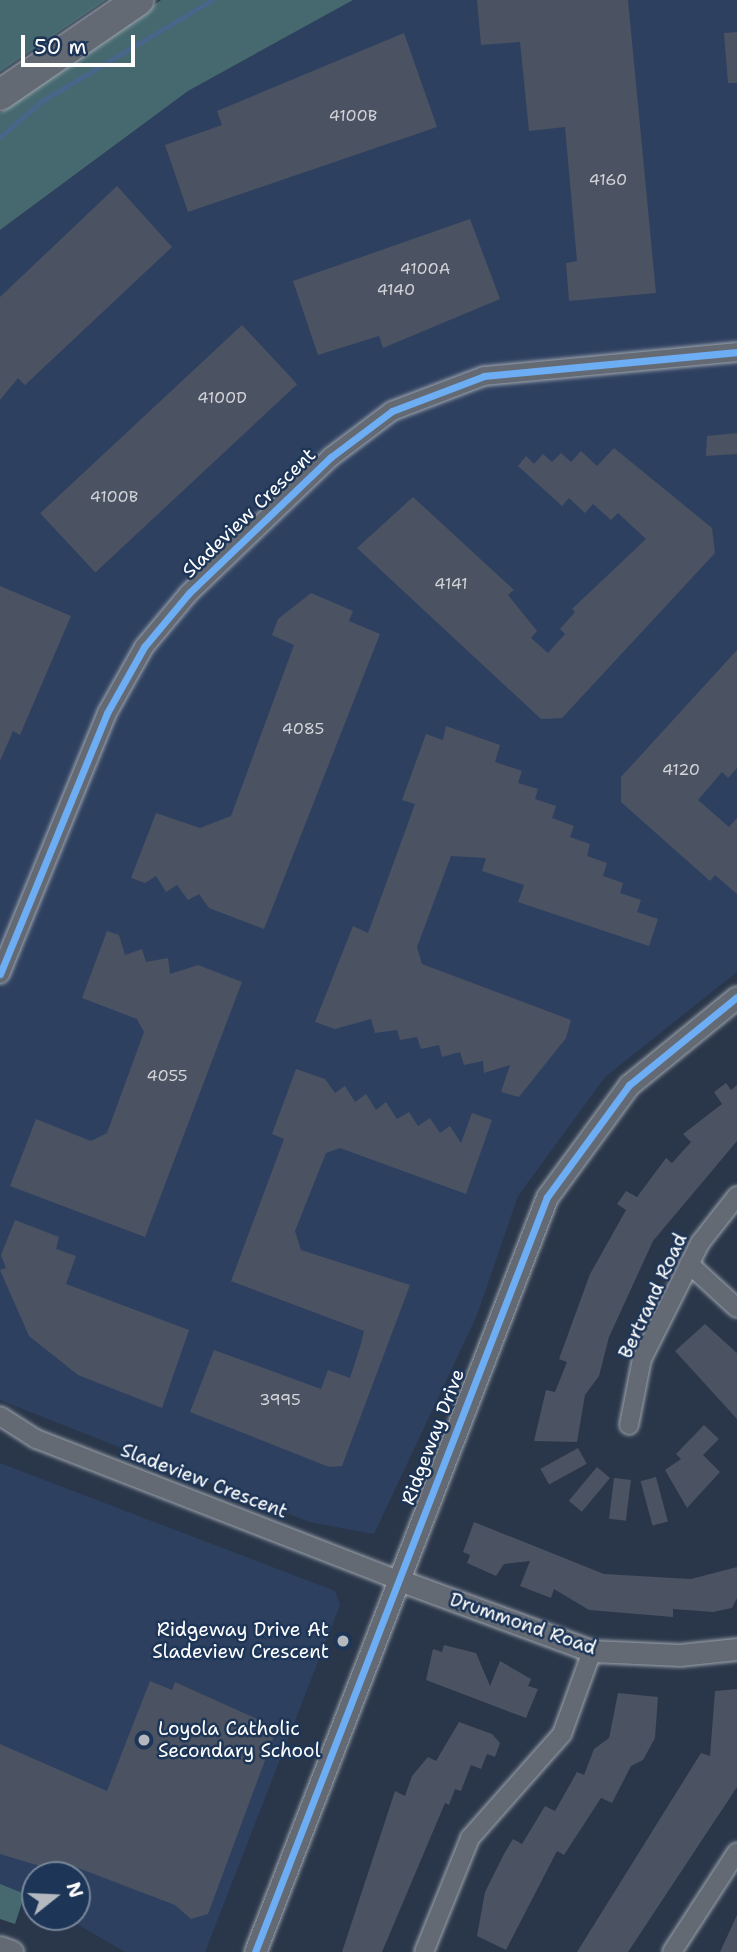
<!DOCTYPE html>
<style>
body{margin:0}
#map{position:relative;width:737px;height:1952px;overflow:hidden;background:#2a374a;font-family:"Shantell Sans",sans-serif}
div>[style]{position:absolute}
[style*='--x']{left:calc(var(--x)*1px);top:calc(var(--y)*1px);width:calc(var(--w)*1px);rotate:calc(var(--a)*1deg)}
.built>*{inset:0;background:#2e4060}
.green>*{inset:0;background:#45696f}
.stream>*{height:4.5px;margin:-2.25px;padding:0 2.25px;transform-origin:2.25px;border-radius:2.25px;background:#47668a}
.building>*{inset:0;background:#4b5262;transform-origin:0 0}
.roads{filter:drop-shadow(0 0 2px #9fa5ae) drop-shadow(0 0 2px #9fa5ae)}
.minor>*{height:18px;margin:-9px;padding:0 9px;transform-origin:9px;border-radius:9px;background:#636a74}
.tertiary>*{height:21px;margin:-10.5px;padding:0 10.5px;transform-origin:10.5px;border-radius:10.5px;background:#636a74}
.secondary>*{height:23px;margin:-11.5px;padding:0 11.5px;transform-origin:11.5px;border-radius:11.5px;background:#636a74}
.motorway>*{height:30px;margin:-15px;padding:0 15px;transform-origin:15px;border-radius:15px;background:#636a74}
.cycleway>*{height:7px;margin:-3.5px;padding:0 3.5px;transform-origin:3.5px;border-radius:3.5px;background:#6dadf4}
.dots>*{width:19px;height:19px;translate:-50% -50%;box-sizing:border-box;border:4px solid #1d3557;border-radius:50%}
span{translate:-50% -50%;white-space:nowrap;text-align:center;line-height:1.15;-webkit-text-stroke:5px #1d3557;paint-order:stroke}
.number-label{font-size:16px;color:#d2d4d8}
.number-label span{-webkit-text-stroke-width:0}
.street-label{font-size:19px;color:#fff}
.poi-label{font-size:19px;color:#fff}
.right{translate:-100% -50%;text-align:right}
.left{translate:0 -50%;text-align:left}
.north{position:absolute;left:21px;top:1861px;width:70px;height:70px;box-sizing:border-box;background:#1d3557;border:2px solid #77869a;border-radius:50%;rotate:72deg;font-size:19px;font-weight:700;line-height:28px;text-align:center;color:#fff}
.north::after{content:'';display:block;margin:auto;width:24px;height:32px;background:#b4b9c0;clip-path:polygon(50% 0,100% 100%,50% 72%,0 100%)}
.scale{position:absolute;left:21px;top:35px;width:114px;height:32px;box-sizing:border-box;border:4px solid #fff;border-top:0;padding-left:9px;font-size:21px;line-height:24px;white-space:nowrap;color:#fff;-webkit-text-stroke:5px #1d3557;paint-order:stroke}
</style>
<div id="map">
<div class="built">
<div style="clip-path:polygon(353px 0,737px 0,737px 972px,605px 1077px,518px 1196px,477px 1315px,374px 1534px,309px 1522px,0 1400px,0 230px,188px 91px)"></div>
<div style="clip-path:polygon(0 1463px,335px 1591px,340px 1605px,205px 1952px,125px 1952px,65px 1917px,77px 1917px,77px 1875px,35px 1875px,35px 1900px,0 1884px)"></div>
</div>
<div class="green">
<div style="clip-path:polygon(0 0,106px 0,0 72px)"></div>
<div style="clip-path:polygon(161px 0,353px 0,188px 91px,0 230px,0 113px)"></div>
<div style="clip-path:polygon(0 1884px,25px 1894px,15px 1924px,0 1919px)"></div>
</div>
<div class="stream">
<div style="--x:0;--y:137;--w:55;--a:-40.6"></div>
<div style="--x:42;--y:101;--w:198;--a:-30.7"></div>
</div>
<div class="building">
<div style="clip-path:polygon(477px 0,628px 0,656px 293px,569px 301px,566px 263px,577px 261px,565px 127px,529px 131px,520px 42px,481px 45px)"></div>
<div style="clip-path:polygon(737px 32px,737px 83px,728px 83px,724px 33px)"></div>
<div style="clip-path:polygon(404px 33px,437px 127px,188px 212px,165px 145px,222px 125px,217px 111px)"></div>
<div style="clip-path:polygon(117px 186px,172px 247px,25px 385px,18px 378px,0 400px,0 297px)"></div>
<div style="clip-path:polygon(470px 219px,500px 299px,383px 348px,379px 336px,318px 355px,293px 281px)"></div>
<div style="left:242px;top:325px;width:81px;height:276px;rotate:47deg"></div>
<div style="clip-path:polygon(737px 433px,737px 454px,706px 456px,707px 436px)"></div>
<div style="clip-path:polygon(614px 448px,712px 528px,715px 553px,562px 718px,541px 719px,357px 548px,413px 497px,514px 590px,508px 595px,537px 631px,531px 638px,548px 653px,565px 634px,560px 629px,575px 612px,572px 609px,646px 539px,618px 513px,611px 520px,593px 504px,585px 513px,569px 498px,562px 506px,518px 466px,526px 456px,534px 464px,543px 454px,552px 462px,561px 453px,571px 462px,581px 451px,597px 466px)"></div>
<div style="clip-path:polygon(0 586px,71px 616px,20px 735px,13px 731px,0 761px)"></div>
<div style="clip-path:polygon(311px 593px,353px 611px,349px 621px,380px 634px,264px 929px,209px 908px,199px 894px,188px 900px,177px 885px,166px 892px,156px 876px,145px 883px,131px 878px,156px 813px,200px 828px,231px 816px,294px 645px,272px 635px,278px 619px)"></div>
<div style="clip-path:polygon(737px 650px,737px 768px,728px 778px,722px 772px,698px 800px,729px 827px,737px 818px,737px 894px,715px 875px,710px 881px,621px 802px,621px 777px)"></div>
<div style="clip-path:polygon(446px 726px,500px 745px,495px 762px,522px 771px,518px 783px,538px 789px,535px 799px,556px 806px,552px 818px,574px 826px,570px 837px,590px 844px,587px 856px,607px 863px,603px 876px,623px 883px,620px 893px,641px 900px,637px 912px,658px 919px,649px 946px,518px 902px,524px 885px,482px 871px,486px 858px,451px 856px,417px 947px,422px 964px,571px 1020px,566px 1038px,519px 1097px,501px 1092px,510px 1065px,484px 1073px,483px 1061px,464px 1065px,460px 1052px,442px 1057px,439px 1045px,421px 1049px,417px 1037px,400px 1040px,397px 1030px,375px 1033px,371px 1019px,335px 1029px,315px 1022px,353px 926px,368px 933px,415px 804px,402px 800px,426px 734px,443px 740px)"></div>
<div style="clip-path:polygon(107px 931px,119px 935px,125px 955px,142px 949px,146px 962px,168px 958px,170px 974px,198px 965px,242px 982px,145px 1237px,10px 1186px,36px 1119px,91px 1141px,107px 1133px,144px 1032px,137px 1019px,82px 998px)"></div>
<div style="clip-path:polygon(296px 1069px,325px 1079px,335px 1093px,345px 1086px,355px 1102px,366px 1094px,376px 1110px,386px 1102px,397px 1119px,409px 1112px,418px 1126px,430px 1118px,440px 1133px,450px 1126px,461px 1143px,472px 1113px,492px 1120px,466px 1194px,340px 1148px,326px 1153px,295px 1231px,301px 1250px,410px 1285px,342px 1466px,329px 1467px,190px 1412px,214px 1350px,321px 1389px,328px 1370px,350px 1378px,360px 1347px,364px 1331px,231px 1281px,284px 1139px,272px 1134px)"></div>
<div style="clip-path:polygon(726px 1083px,731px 1090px,737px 1085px,737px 1141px,653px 1241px,609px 1337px,599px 1376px,585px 1395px,577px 1442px,534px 1441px,546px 1390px,555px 1392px,567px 1362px,559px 1359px,590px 1274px,626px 1210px,617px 1204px,626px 1191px,637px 1197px,666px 1158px,672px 1163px,691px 1142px,683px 1134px,722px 1104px,714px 1092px)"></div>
<div style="clip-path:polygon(15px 1220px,59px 1237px,56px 1249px,76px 1256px,66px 1284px,189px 1330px,162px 1408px,78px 1375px,29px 1336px,0 1270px,6px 1268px,1px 1255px)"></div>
<div style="clip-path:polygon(705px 1324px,737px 1353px,737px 1419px,675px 1351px)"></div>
<div style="clip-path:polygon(704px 1425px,719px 1439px,703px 1455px,720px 1472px,687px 1508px,665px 1470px,681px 1459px,676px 1454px)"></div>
<div style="left:578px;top:1448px;width:18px;height:43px;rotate:61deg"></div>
<div style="left:597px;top:1467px;width:17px;height:44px;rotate:40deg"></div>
<div style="left:656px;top:1477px;width:46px;height:16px;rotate:75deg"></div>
<div style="left:614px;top:1478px;width:17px;height:41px;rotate:7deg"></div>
<div style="clip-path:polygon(474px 1522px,604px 1574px,691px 1579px,737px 1567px,737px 1598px,732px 1608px,713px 1612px,673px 1609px,673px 1617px,589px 1610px,554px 1589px,551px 1598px,520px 1586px,530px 1561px,504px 1564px,496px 1576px,467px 1563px,470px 1555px,463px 1552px)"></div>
<div style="clip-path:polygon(444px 1645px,476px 1653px,490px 1686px,500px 1661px,531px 1679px,528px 1686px,538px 1689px,526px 1718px,426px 1680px,433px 1649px,442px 1652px)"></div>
<div style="clip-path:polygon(150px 1681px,172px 1690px,175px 1682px,277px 1728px,208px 1914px,191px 1919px,175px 1905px,73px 1866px,70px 1875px,0 1854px,0 1744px,107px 1791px)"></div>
<div style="clip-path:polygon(737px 1689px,737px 1787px,628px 1952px,577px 1952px,701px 1753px,710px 1756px,715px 1691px)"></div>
<div style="clip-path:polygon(618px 1693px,658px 1697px,655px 1738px,643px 1760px,631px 1766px,612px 1803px,601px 1798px,564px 1855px,557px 1851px,506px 1950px,477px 1936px,485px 1892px,504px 1854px,513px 1839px,522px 1844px,545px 1806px,555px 1811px,577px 1772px,584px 1775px,594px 1749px,609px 1738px)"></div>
<div style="clip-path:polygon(459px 1722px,492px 1734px,500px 1743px,495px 1757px,487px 1754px,481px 1769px,471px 1765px,461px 1791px,455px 1789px,449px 1805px,445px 1803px,382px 1952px,342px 1952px,395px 1791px,405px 1796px,412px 1776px,428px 1757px,436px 1761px)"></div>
<div style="clip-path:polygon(737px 1915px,737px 1952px,720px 1952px)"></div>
</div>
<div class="roads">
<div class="minor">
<div style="--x:0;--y:974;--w:282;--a:-67.7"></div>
<div style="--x:107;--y:713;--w:76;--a:-60.7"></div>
<div style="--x:144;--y:647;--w:70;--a:-50.2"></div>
<div style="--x:189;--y:593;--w:197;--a:-43.8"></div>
<div style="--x:331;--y:457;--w:76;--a:-37"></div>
<div style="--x:392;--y:411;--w:98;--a:-20.8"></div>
<div style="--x:484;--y:376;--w:254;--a:-5.4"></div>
<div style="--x:689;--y:1264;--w:65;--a:42.5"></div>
<div style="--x:0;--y:1416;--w:43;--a:32.6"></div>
<div style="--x:36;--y:1439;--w:386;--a:21.3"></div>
<div style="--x:629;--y:1425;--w:67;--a:-78.9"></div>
<div style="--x:642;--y:1359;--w:130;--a:-63.4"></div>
<div style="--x:700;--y:1243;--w:60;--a:-51.8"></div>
<div style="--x:424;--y:1952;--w:123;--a:-68"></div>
<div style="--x:470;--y:1838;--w:139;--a:-48.5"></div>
<div style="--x:562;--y:1734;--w:88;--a:-70.1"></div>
<div style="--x:672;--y:1952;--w:119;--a:-57"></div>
</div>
<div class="tertiary">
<div style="--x:396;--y:1579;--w:209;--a:20.2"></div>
<div style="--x:592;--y:1651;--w:88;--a:2.6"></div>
<div style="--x:680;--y:1655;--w:57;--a:-6"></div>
<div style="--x:255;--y:1952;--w:809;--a:-68.86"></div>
<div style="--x:547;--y:1197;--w:139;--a:-53.8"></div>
<div style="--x:629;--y:1085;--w:139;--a:-39.2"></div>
</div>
<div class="secondary">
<div style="--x:0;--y:1948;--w:12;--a:20"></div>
</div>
<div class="motorway">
<div style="--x:0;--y:95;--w:168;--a:-34.4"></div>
</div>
</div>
<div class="cycleway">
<div style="--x:0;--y:974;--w:282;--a:-67.7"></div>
<div style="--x:107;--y:713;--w:76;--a:-60.7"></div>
<div style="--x:144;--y:647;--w:70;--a:-50.2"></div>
<div style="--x:189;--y:593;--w:197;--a:-43.8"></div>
<div style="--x:331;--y:457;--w:76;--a:-37"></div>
<div style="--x:392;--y:411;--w:98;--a:-20.8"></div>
<div style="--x:484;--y:376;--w:254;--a:-5.4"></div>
<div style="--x:255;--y:1952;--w:809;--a:-68.86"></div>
<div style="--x:547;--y:1197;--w:139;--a:-53.8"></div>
<div style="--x:629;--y:1085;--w:139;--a:-39.2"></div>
</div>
<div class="dots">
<div style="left:343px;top:1641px;background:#b4b9c0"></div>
<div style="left:144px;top:1740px;background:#b4b9c0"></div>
</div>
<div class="number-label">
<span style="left:353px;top:116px">4100B</span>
<span style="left:608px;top:180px">4160</span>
<span style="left:425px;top:269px">4100A</span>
<span style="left:396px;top:290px">4140</span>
<span style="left:222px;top:398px">4100D</span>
<span style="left:114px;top:497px">4100B</span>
<span style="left:451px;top:584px">4141</span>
<span style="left:303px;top:729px">4085</span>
<span style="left:681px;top:770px">4120</span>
<span style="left:167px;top:1076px">4055</span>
<span style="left:280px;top:1400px">3995</span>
</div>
<div class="street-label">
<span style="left:249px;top:513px;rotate:-44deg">Sladeview Crescent</span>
<span style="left:653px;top:1296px;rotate:-65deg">Bertrand Road</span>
<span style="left:433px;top:1437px;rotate:-69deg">Ridgeway Drive</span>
<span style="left:204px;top:1481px;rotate:21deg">Sladeview Crescent</span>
<span style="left:523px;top:1624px;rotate:19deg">Drummond Road</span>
</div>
<div class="poi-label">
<span class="right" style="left:329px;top:1641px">Ridgeway Drive At<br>Sladeview Crescent</span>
<span class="left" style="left:158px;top:1740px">Loyola Catholic<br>Secondary School</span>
</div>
<div class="north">N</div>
<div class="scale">50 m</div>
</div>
